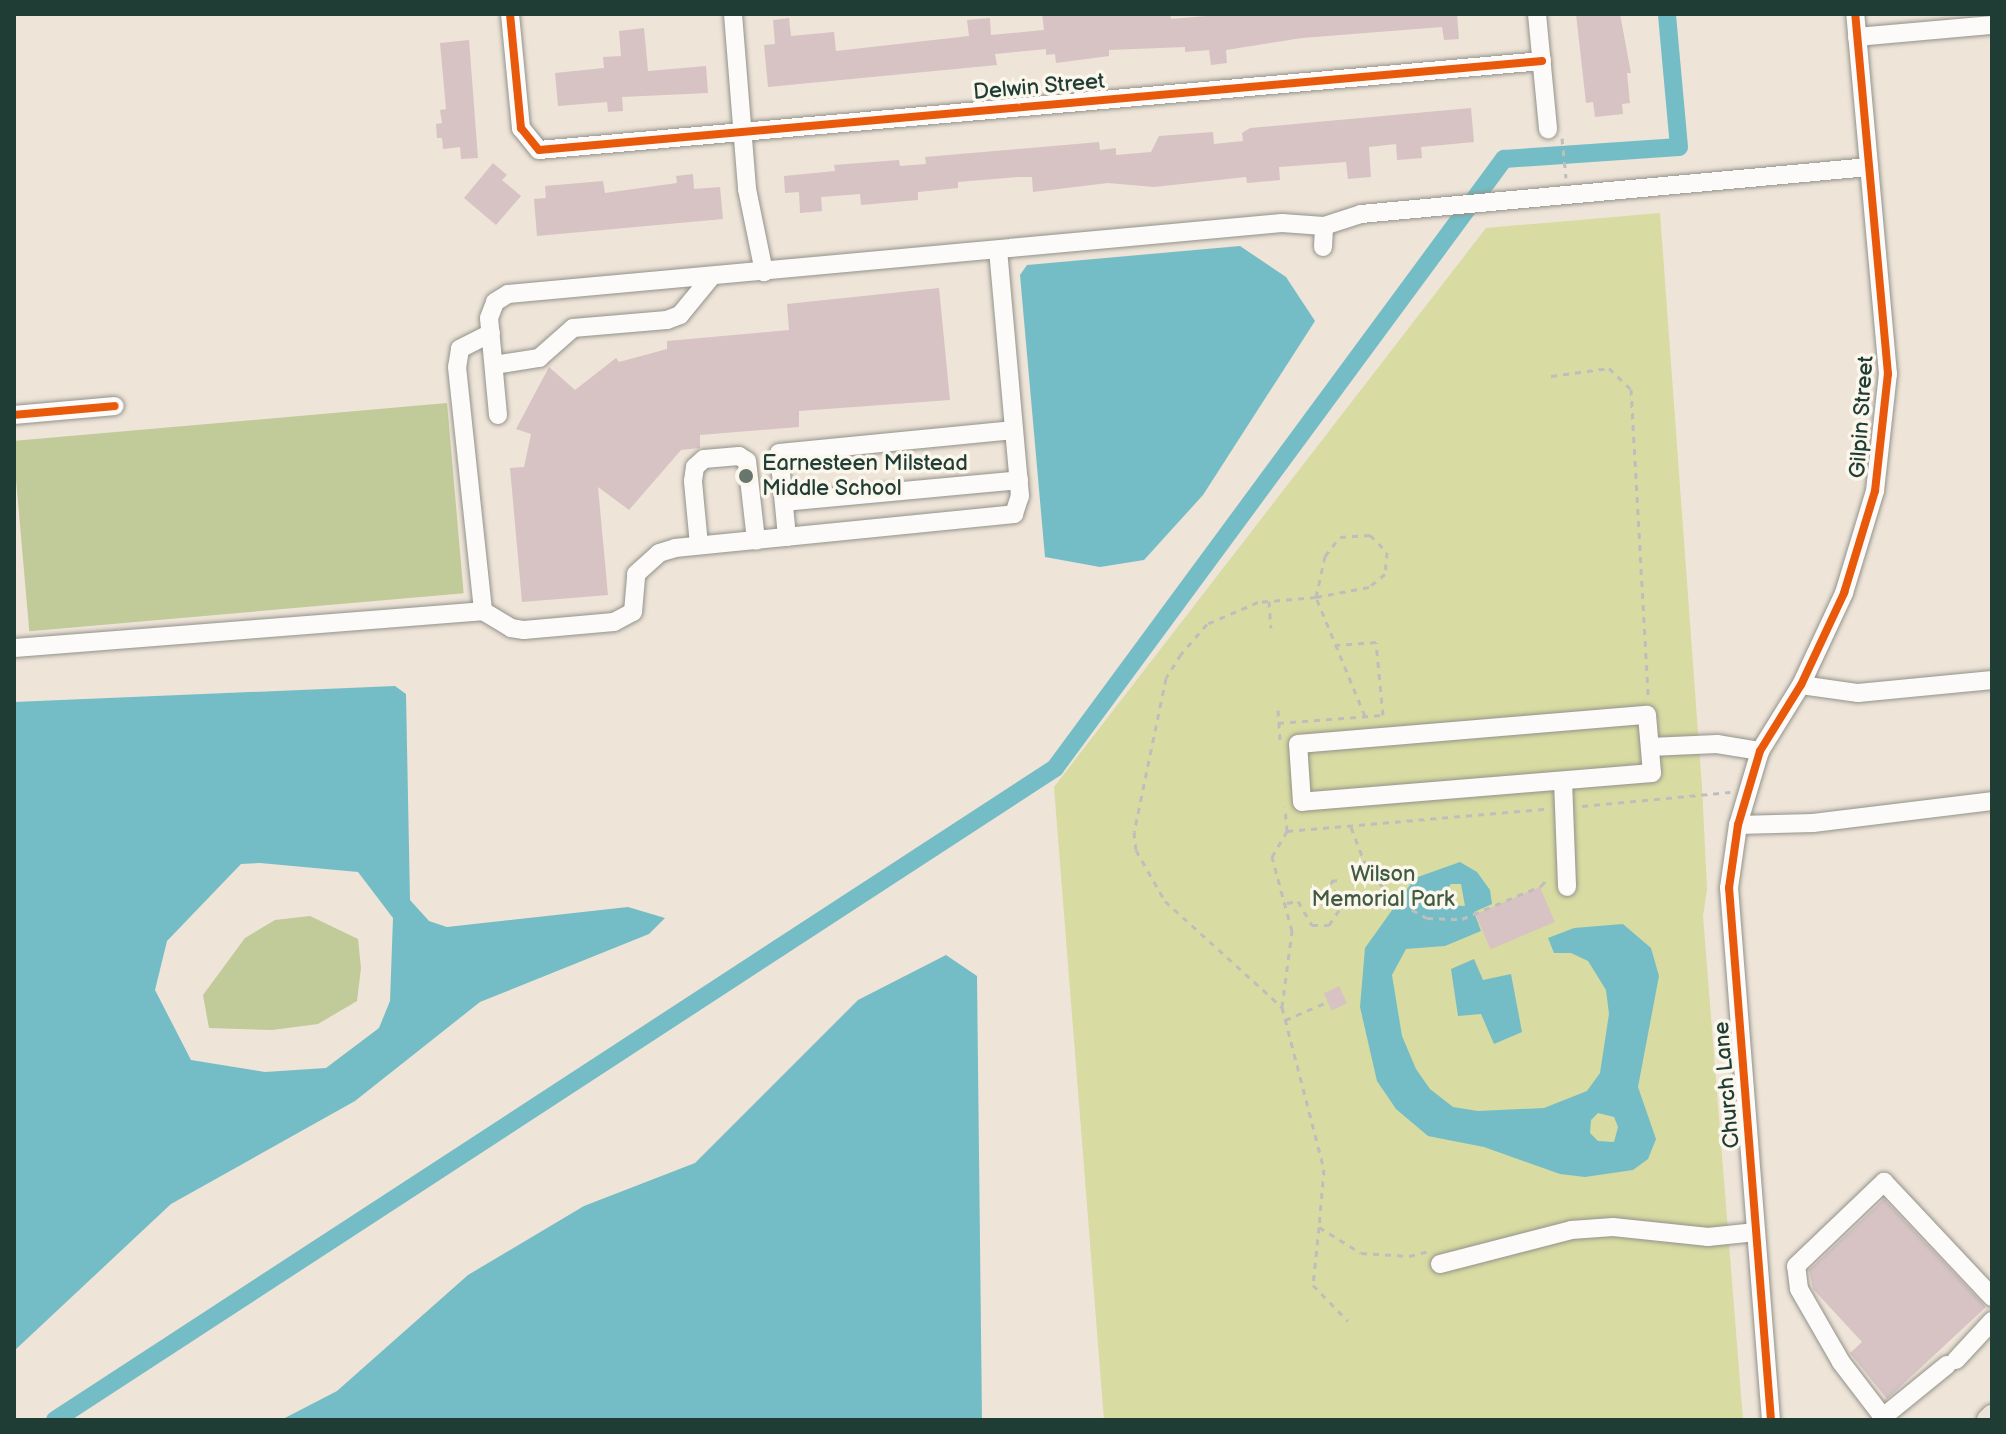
<!DOCTYPE html>
<style>
body{margin:0}
#map{position:relative;width:2006px;height:1434px;overflow:hidden;background:#eee4d8;font-family:"Balsamiq Sans",sans-serif}
div>[style]{position:absolute}
[style*='--x']{left:calc(var(--x)*1px);top:calc(var(--y)*1px);width:calc(var(--w)*1px);rotate:calc(var(--a)*1deg)}
.green>*{inset:0;background:#d8dba2}
.forest>*{inset:0;background:#c1ca99;transform-origin:0 0}
.water>*{inset:0;background:#74bdc6}
.canal>*{height:18px;margin:-9px;padding:0 9px;transform-origin:9px;border-radius:9px;background:#74bdc6}
.building>*{inset:0;background:#d7c3c4;transform-origin:0 0}
.path>*{height:3px;margin-top:-1.5px;transform-origin:0;background:repeating-linear-gradient(90deg,#bebfbc 0 6px,transparent 0 12px)}
.roads{filter:drop-shadow(0 0 2px #92928a) drop-shadow(0 0 2px #92928a)}
.minor>*{height:18px;margin:-9px;padding:0 9px;transform-origin:9px;border-radius:9px;background:#fcfbf9}
.major>*{height:22px;margin:-11px;padding:0 11px;transform-origin:11px;border-radius:11px;background:#ece3d9}
.cycleway>*{height:8px;margin:-4px;padding:0 4px;transform-origin:4px;border-radius:4px;background:#e8590c}
.dots>*{width:22px;height:22px;translate:-50% -50%;box-sizing:border-box;border:4px solid #fbf7ec;border-radius:50%}
span{translate:-50% -50%;white-space:nowrap;text-align:center;line-height:1.15;-webkit-text-stroke:7px #fbf7ec;paint-order:stroke}
.street-label{font-size:22px;color:#1f3d34}
.poi-label{font-size:22px;color:#1f3d34}
.left{translate:0 -50%;text-align:left}
.park-label{font-size:22px;color:#405b41}
.frame{position:absolute;inset:0;border:16px solid #1f3d34;pointer-events:none}
</style>
<div id="map">
<div class="green">
<div style="clip-path:polygon(1660px 213px,1702px 787px,1707px 889px,1703px 916px,1743px 1420px,1104px 1420px,1054px 787px,1486px 228px)"></div>
</div>
<div class="forest">
<div style="left:447px;top:403px;width:191px;height:436px;rotate:85deg"></div>
<div style="clip-path:polygon(310px 916px,358px 939px,361px 968px,357px 1001px,318px 1024px,272px 1030px,209px 1028px,203px 995px,245px 938px,275px 920px)"></div>
</div>
<div class="water">
<div style="clip-path:polygon(1240px 246px,1286px 277px,1315px 321px,1203px 495px,1144px 560px,1100px 567px,1045px 557px,1020px 275px,1027px 265px)"></div>
<div style="clip-path:polygon(evenodd,395px 686px,406px 694px,410px 900px,429px 921px,447px 927px,628px 907px,665px 918px,649px 934px,480px 1002px,355px 1101px,171px 1204px,14px 1351px,14px 702px,395px 686px,260px 863px,358px 872px,393px 918px,390px 1001px,379px 1028px,326px 1068px,265px 1072px,191px 1060px,155px 990px,167px 941px,241px 864px,260px 863px)"></div>
<div style="clip-path:polygon(evenodd,1460px 862px,1477px 872px,1490px 890px,1492px 904px,1474px 912px,1481px 931px,1445px 946px,1406px 949px,1392px 975px,1402px 1036px,1416px 1069px,1430px 1089px,1453px 1107px,1478px 1111px,1544px 1108px,1587px 1091px,1600px 1073px,1609px 1014px,1606px 990px,1588px 961px,1571px 953px,1554px 953px,1548px 938px,1574px 928px,1623px 924px,1651px 948px,1659px 976px,1638px 1087px,1656px 1139px,1648px 1159px,1633px 1170px,1585px 1177px,1560px 1174px,1484px 1147px,1428px 1136px,1396px 1109px,1377px 1081px,1360px 1007px,1365px 948px,1415px 878px,1460px 862px,1451px 884px,1461px 884px,1465px 906px,1445px 905px,1440px 899px,1451px 884px,1460px 862px,1598px 1113px,1614px 1117px,1618px 1127px,1614px 1142px,1598px 1141px,1590px 1133px,1591px 1120px,1598px 1113px)"></div>
<div style="clip-path:polygon(946px 955px,977px 976px,982px 1420px,281px 1420px,337px 1391px,468px 1275px,584px 1206px,695px 1163px,858px 1000px)"></div>
<div style="clip-path:polygon(1474px 959px,1483px 980px,1511px 974px,1522px 1032px,1494px 1044px,1481px 1014px,1458px 1016px,1451px 969px)"></div>
</div>
<div class="canal">
<div style="--x:55;--y:1420;--w:1194;--a:-33.1"></div>
<div style="--x:1055;--y:768;--w:757;--a:-53.6"></div>
<div style="--x:1504;--y:159;--w:175;--a:-3.9"></div>
<div style="--x:1679;--y:147;--w:134;--a:-95.2"></div>
</div>
<div class="building">
<div style="clip-path:polygon(1042px 14px,1170px 14px,1171px 19px,1230px 14px,1457px 14px,1459px 39px,1444px 40px,1442px 27px,1302px 38px,1226px 50px,1227px 63px,1211px 65px,1209px 50px,1185px 52px,1185px 47px,1109px 50px,1109px 56px,1056px 63px,1055px 54px,1046px 55px,1046px 49px,995px 54px,997px 65px,768px 87px,764px 45px,775px 44px,773px 20px,789px 18px,791px 36px,834px 32px,836px 51px,969px 36px,967px 20px,990px 18px,991px 35px,1044px 30px)"></div>
<div style="clip-path:polygon(1576px 14px,1620px 14px,1631px 73px,1627px 73px,1630px 103px,1622px 104px,1623px 114px,1595px 117px,1593px 102px,1586px 103px)"></div>
<div style="clip-path:polygon(644px 28px,648px 71px,706px 66px,708px 93px,622px 97px,623px 111px,608px 112px,607px 102px,558px 106px,555px 73px,604px 68px,603px 57px,621px 56px,619px 31px)"></div>
<div style="clip-path:polygon(469px 40px,478px 158px,461px 159px,460px 147px,443px 149px,442px 138px,437px 138px,436px 124px,442px 123px,440px 110px,446px 109px,440px 43px)"></div>
<div style="clip-path:polygon(1471px 108px,1474px 142px,1421px 147px,1422px 158px,1397px 160px,1396px 144px,1369px 147px,1371px 177px,1348px 179px,1346px 162px,1279px 167px,1280px 180px,1247px 183px,1246px 177px,1154px 187px,1108px 183px,1033px 192px,1032px 177px,1018px 177px,958px 182px,958px 188px,918px 192px,918px 200px,861px 205px,860px 194px,821px 197px,822px 211px,800px 213px,799px 192px,785px 193px,784px 176px,835px 171px,834px 165px,899px 160px,900px 166px,926px 164px,925px 157px,1099px 142px,1100px 150px,1116px 148px,1116px 155px,1151px 152px,1159px 136px,1213px 132px,1214px 144px,1243px 141px,1242px 133px,1250px 128px)"></div>
<div style="clip-path:polygon(493px 163px,507px 175px,502px 180px,521px 196px,496px 225px,464px 198px)"></div>
<div style="clip-path:polygon(693px 174px,694px 189px,720px 187px,723px 219px,537px 236px,534px 199px,546px 198px,545px 186px,603px 181px,605px 193px,677px 183px,676px 176px)"></div>
<div style="clip-path:polygon(939px 288px,950px 400px,799px 411px,799px 427px,700px 435px,700px 448px,681px 450px,629px 510px,598px 487px,608px 595px,522px 602px,510px 468px,524px 467px,531px 434px,516px 429px,549px 367px,575px 390px,616px 358px,619px 362px,667px 349px,667px 341px,789px 330px,787px 304px)"></div>
<div style="left:1540px;top:887px;width:38px;height:70px;rotate:67deg"></div>
<div style="left:1339px;top:986px;width:19px;height:17px;rotate:65deg"></div>
<div style="clip-path:polygon(1884px 1199px,1986px 1307px,1887px 1399px,1850px 1353px,1862px 1342px,1813px 1289px,1809px 1270px)"></div>
</div>
<div class="path">
<div style="--x:1562;--y:138;--w:40;--a:84.3"></div>
<div style="--x:1551;--y:376;--w:59;--a:-7.9"></div>
<div style="--x:1609;--y:368;--w:30;--a:44"></div>
<div style="--x:1631;--y:389;--w:307;--a:86.8"></div>
<div style="--x:1269;--y:601;--w:27;--a:86"></div>
<div style="--x:1278;--y:710;--w:30;--a:86"></div>
<div style="--x:1365;--y:716;--w:129;--a:-112.4"></div>
<div style="--x:1316;--y:597;--w:42;--a:-77.6"></div>
<div style="--x:1325;--y:556;--w:24;--a:-52"></div>
<div style="--x:1340;--y:537;--w:30;--a:-4"></div>
<div style="--x:1370;--y:535;--w:24;--a:45"></div>
<div style="--x:1387;--y:552;--w:22;--a:95"></div>
<div style="--x:1385;--y:574;--w:21;--a:141"></div>
<div style="--x:1369;--y:587;--w:54;--a:169.3"></div>
<div style="--x:1316;--y:597;--w:58;--a:175.1"></div>
<div style="--x:1258;--y:602;--w:56;--a:156.7"></div>
<div style="--x:1207;--y:624;--w:40;--a:131"></div>
<div style="--x:1181;--y:654;--w:28;--a:122"></div>
<div style="--x:1166;--y:678;--w:157;--a:101.7"></div>
<div style="--x:1134;--y:832;--w:18;--a:84"></div>
<div style="--x:1136;--y:850;--w:59;--a:60.4"></div>
<div style="--x:1165;--y:901;--w:158;--a:42.2"></div>
<div style="--x:1282;--y:1007;--w:167;--a:75.5"></div>
<div style="--x:1324;--y:1169;--w:58;--a:94.9"></div>
<div style="--x:1319;--y:1227;--w:49;--a:31.8"></div>
<div style="--x:1361;--y:1253;--w:48;--a:3.6"></div>
<div style="--x:1409;--y:1256;--w:21;--a:-14"></div>
<div style="--x:1278;--y:723;--w:105;--a:-4.4"></div>
<div style="--x:1383;--y:715;--w:73;--a:-95.5"></div>
<div style="--x:1376;--y:642;--w:40;--a:175.7"></div>
<div style="--x:1582;--y:806;--w:149;--a:-5.4"></div>
<div style="--x:1351;--y:827;--w:40;--a:69"></div>
<div style="--x:1365;--y:864;--w:43;--a:52.6"></div>
<div style="--x:1391;--y:898;--w:41;--a:29.1"></div>
<div style="--x:1427;--y:918;--w:35;--a:2"></div>
<div style="--x:1462;--y:919;--w:86;--a:-22.7"></div>
<div style="--x:1541;--y:886;--w:12;--a:-48"></div>
<div style="--x:1287;--y:831;--w:260;--a:-4.9"></div>
<div style="--x:1287;--y:903;--w:11;--a:-10"></div>
<div style="--x:1298;--y:901;--w:28;--a:60"></div>
<div style="--x:1312;--y:925;--w:17;--a:0"></div>
<div style="--x:1329;--y:925;--w:23;--a:-56"></div>
<div style="--x:1342;--y:906;--w:27;--a:-114"></div>
<div style="--x:1331;--y:881;--w:12;--a:-9"></div>
<div style="--x:1282;--y:1007;--w:77;--a:-82.5"></div>
<div style="--x:1292;--y:931;--w:77;--a:-105.1"></div>
<div style="--x:1272;--y:857;--w:30;--a:-60"></div>
<div style="--x:1287;--y:831;--w:24;--a:-95"></div>
<div style="--x:1285;--y:1020;--w:43;--a:-23"></div>
<div style="--x:1319;--y:1227;--w:58;--a:95.9"></div>
<div style="--x:1313;--y:1285;--w:50;--a:45.8"></div>
</div>
<div class="roads">
<div class="minor">
<div style="--x:510;--y:14;--w:115;--a:84.5"></div>
<div style="--x:521;--y:128;--w:28;--a:51"></div>
<div style="--x:539;--y:150;--w:1007;--a:-5.07"></div>
<div style="--x:733;--y:14;--w:176;--a:85.4"></div>
<div style="--x:747;--y:189;--w:85;--a:78.4"></div>
<div style="--x:1537;--y:14;--w:116;--a:84.5"></div>
<div style="--x:1857;--y:37;--w:136;--a:-5.1"></div>
<div style="--x:1323;--y:247;--w:21;--a:-87"></div>
<div style="--x:1324;--y:226;--w:39;--a:-18"></div>
<div style="--x:1361;--y:214;--w:510;--a:-5.29"></div>
<div style="--x:491;--y:333;--w:35;--a:153"></div>
<div style="--x:460;--y:349;--w:18;--a:99"></div>
<div style="--x:457;--y:367;--w:245;--a:83.9"></div>
<div style="--x:483;--y:611;--w:33;--a:31"></div>
<div style="--x:511;--y:628;--w:13;--a:9"></div>
<div style="--x:524;--y:630;--w:90;--a:-5.1"></div>
<div style="--x:614;--y:622;--w:21;--a:-28"></div>
<div style="--x:633;--y:612;--w:38;--a:-85"></div>
<div style="--x:636;--y:574;--w:31;--a:-42"></div>
<div style="--x:659;--y:553;--w:17;--a:-17"></div>
<div style="--x:675;--y:548;--w:341;--a:-5.7"></div>
<div style="--x:1014;--y:514;--w:19;--a:-72"></div>
<div style="--x:1020;--y:496;--w:247;--a:-95.1"></div>
<div style="--x:494;--y:365;--w:46;--a:-8.8"></div>
<div style="--x:539;--y:358;--w:45;--a:-41.4"></div>
<div style="--x:573;--y:328;--w:94;--a:-4.9"></div>
<div style="--x:667;--y:320;--w:14;--a:-21"></div>
<div style="--x:680;--y:315;--w:50;--a:-50.6"></div>
<div style="--x:14;--y:415;--w:101;--a:-5.1"></div>
<div style="--x:498;--y:415;--w:97;--a:-95.3"></div>
<div style="--x:489;--y:318;--w:17;--a:-69"></div>
<div style="--x:495;--y:302;--w:15;--a:-32"></div>
<div style="--x:508;--y:294;--w:777;--a:-5.24"></div>
<div style="--x:1282;--y:223;--w:42;--a:4.1"></div>
<div style="--x:784;--y:502;--w:236;--a:-5.3"></div>
<div style="--x:787;--y:537;--w:84;--a:-95.4"></div>
<div style="--x:779;--y:453;--w:236;--a:-5.6"></div>
<div style="--x:699;--y:545;--w:64;--a:-95.4"></div>
<div style="--x:693;--y:481;--w:14;--a:-82"></div>
<div style="--x:695;--y:467;--w:12;--a:-42"></div>
<div style="--x:704;--y:459;--w:35;--a:-5"></div>
<div style="--x:739;--y:456;--w:9;--a:32"></div>
<div style="--x:747;--y:461;--w:80;--a:83.5"></div>
<div style="--x:14;--y:648;--w:470;--a:-4.5"></div>
<div style="--x:1801;--y:685;--w:58;--a:8"></div>
<div style="--x:1858;--y:693;--w:135;--a:-5.5"></div>
<div style="--x:1647;--y:715;--w:58;--a:85.1"></div>
<div style="--x:1652;--y:773;--w:351;--a:175.3"></div>
<div style="--x:1302;--y:802;--w:58;--a:-93.9"></div>
<div style="--x:1298;--y:744;--w:350;--a:-4.8"></div>
<div style="--x:1650;--y:747;--w:67;--a:-2.6"></div>
<div style="--x:1717;--y:744;--w:44;--a:9.2"></div>
<div style="--x:1563;--y:781;--w:106;--a:87.8"></div>
<div style="--x:1738;--y:825;--w:75;--a:-1.5"></div>
<div style="--x:1813;--y:823;--w:180;--a:-7"></div>
<div style="--x:1440;--y:1264;--w:135;--a:-14.5"></div>
<div style="--x:1571;--y:1230;--w:42;--a:-4.1"></div>
<div style="--x:1613;--y:1227;--w:96;--a:6"></div>
<div style="--x:1708;--y:1237;--w:48;--a:-5.9"></div>
<div style="--x:1956;--y:1360;--w:53;--a:-47.3"></div>
<div style="--x:1947;--y:1365;--w:82;--a:140.9"></div>
<div style="--x:1883;--y:1417;--w:69;--a:-127.4"></div>
<div style="--x:1841;--y:1362;--w:84;--a:-119.9"></div>
<div style="--x:1799;--y:1289;--w:23;--a:-97"></div>
<div style="--x:1796;--y:1266;--w:122;--a:-43.7"></div>
<div style="--x:1884;--y:1182;--w:158;--a:46.8"></div>
<div style="--x:1771;--y:1420;--w:534;--a:-94.51"></div>
<div style="--x:1729;--y:888;--w:64;--a:-81.9"></div>
<div style="--x:1738;--y:825;--w:77;--a:-73.4"></div>
<div style="--x:1760;--y:751;--w:78;--a:-58.2"></div>
<div style="--x:1801;--y:685;--w:102;--a:-64.9"></div>
<div style="--x:1844;--y:593;--w:107;--a:-73.1"></div>
<div style="--x:1875;--y:491;--w:118;--a:-83.7"></div>
<div style="--x:1888;--y:374;--w:362;--a:-95.2"></div>
</div>
<div class="major">
<div style="--x:1988;--y:1420;--w:6;--a:-45"></div>
</div>
</div>
<div class="cycleway">
<div style="--x:510;--y:14;--w:115;--a:84.5"></div>
<div style="--x:521;--y:128;--w:28;--a:51"></div>
<div style="--x:539;--y:150;--w:1007;--a:-5.07"></div>
<div style="--x:14;--y:415;--w:101;--a:-5.1"></div>
<div style="--x:1771;--y:1420;--w:534;--a:-94.51"></div>
<div style="--x:1729;--y:888;--w:64;--a:-81.9"></div>
<div style="--x:1738;--y:825;--w:77;--a:-73.4"></div>
<div style="--x:1760;--y:751;--w:78;--a:-58.2"></div>
<div style="--x:1801;--y:685;--w:102;--a:-64.9"></div>
<div style="--x:1844;--y:593;--w:107;--a:-73.1"></div>
<div style="--x:1875;--y:491;--w:118;--a:-83.7"></div>
<div style="--x:1888;--y:374;--w:362;--a:-95.2"></div>
</div>
<div class="dots">
<div style="left:746px;top:476px;background:#67776d"></div>
</div>
<div class="street-label">
<span style="left:1039px;top:87px;rotate:-5deg">Delwin Street</span>
<span style="left:1862px;top:417px;rotate:-86deg">Gilpin Street</span>
<span style="left:1727px;top:1085px;rotate:-95deg">Church Lane</span>
</div>
<div class="poi-label">
<span class="left" style="left:762px;top:476px">Earnesteen Milstead<br>Middle School</span>
</div>
<div class="park-label">
<span style="left:1383px;top:887px">Wilson<br>Memorial Park</span>
</div>
<div class="frame"></div>
</div>
